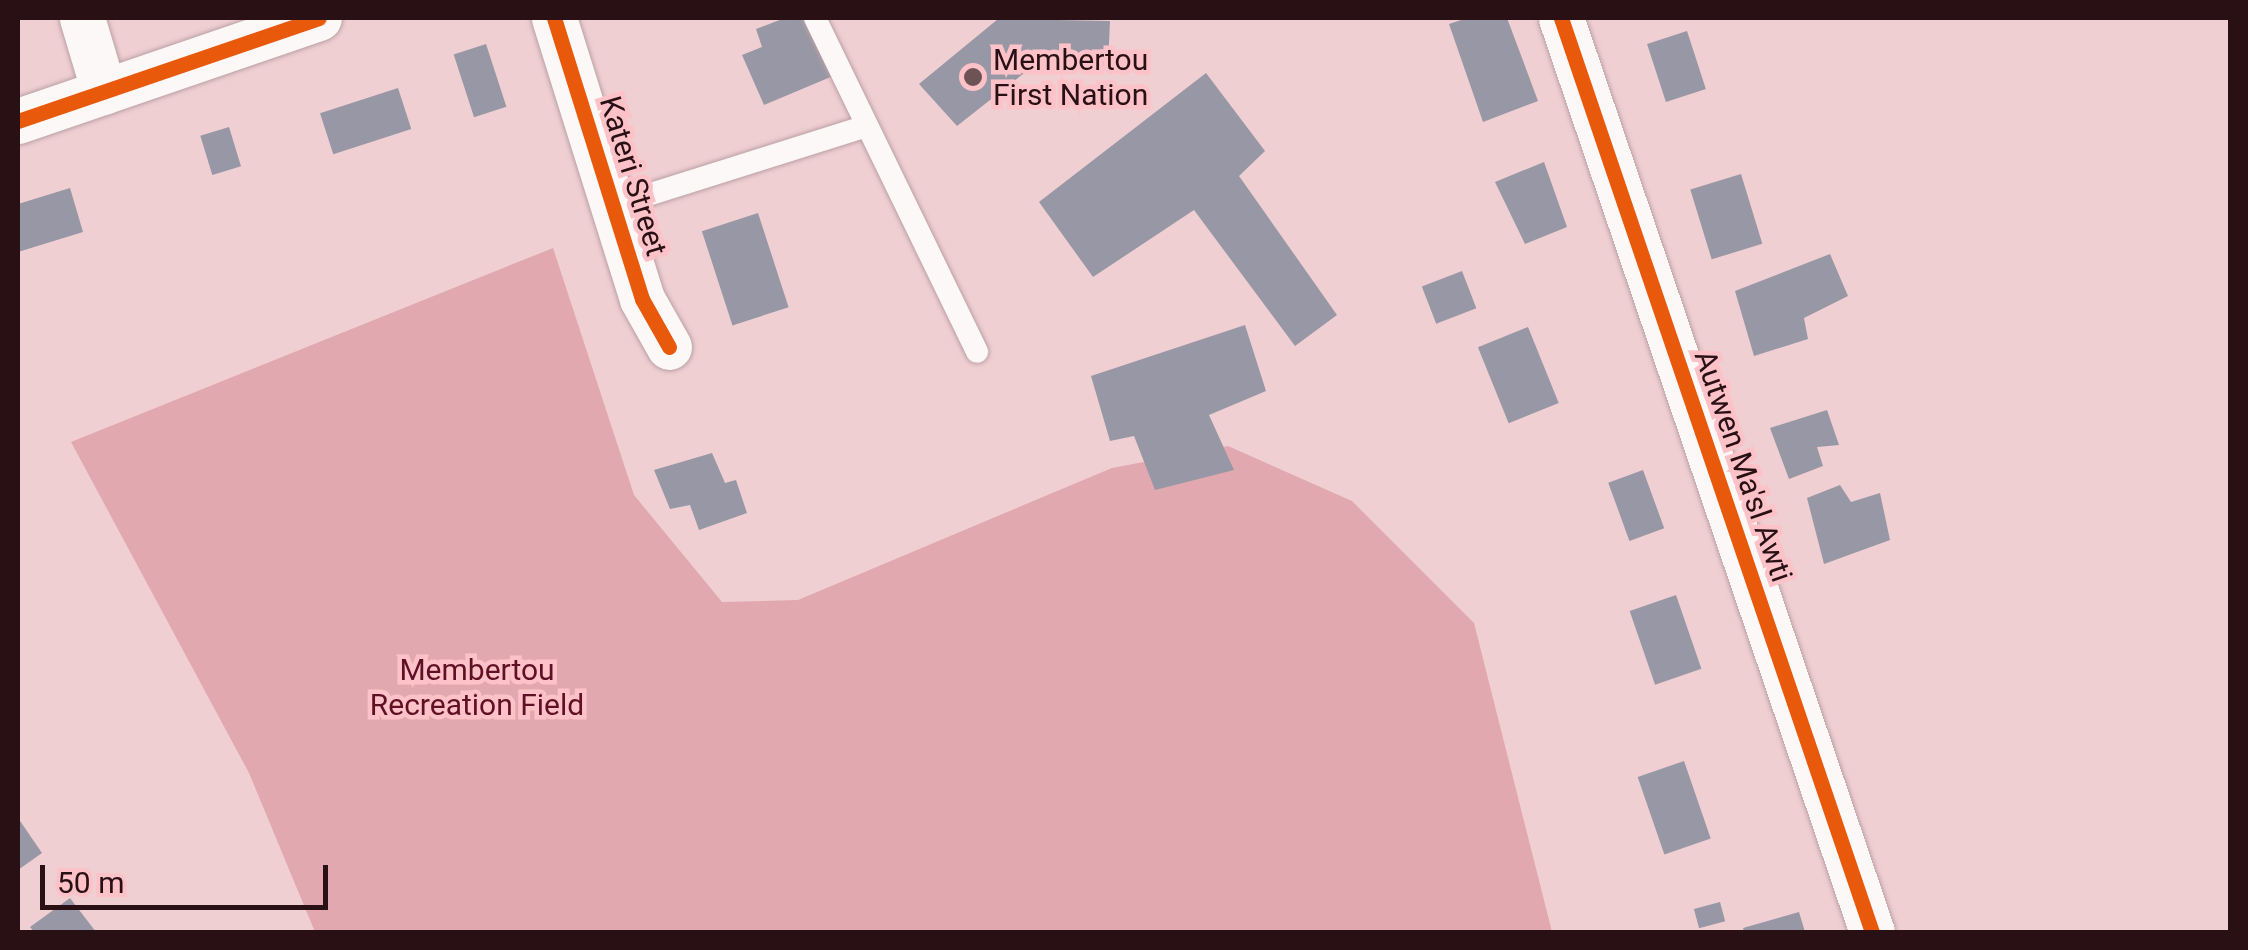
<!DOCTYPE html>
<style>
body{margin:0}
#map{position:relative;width:2248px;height:950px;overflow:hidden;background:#efcfd2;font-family:Roboto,sans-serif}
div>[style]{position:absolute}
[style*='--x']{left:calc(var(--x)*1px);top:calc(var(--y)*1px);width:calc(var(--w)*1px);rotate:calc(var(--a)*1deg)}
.green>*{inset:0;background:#e1a8af}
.building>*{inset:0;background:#9897a5;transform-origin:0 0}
.roads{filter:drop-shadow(0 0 2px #bba0a3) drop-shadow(0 0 2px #bba0a3)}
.service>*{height:22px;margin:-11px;padding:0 11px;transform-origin:11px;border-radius:11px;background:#fdf8f8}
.minor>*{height:45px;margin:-22.5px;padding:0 22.5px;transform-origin:22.5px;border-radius:22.5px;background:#fdf8f8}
.cycleway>*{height:15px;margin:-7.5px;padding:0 7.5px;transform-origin:7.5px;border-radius:7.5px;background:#e8590c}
.dots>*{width:28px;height:28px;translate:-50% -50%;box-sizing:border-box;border:5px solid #fcc2c8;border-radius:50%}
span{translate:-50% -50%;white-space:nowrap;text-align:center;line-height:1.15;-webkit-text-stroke:9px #fcc2c8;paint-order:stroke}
.poi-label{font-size:30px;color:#291014}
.left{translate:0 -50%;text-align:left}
.street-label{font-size:30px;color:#291014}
.park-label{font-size:30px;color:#601025}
.frame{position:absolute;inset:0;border:20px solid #291014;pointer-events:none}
.scale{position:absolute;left:40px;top:865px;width:288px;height:45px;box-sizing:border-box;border:5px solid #291014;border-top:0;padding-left:12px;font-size:30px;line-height:35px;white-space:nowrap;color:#291014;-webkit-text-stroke:8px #fcc2c8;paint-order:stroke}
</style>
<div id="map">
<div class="green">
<div style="clip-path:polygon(553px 248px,634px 495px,722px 602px,798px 600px,1112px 468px,1228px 446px,1352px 501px,1474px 623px,1552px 932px,315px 932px,249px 773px,71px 442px)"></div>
</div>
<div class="building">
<div style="clip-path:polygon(785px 18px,809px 18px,833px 76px,764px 105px,742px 55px,762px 47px,756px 29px)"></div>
<div style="clip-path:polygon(1467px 18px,1507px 18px,1538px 101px,1483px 122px,1449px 24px)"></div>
<div style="clip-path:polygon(998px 19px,1110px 21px,1108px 66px,1028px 70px,957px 126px,919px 84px)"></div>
<div style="left:1687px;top:31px;width:61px;height:42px;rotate:72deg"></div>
<div style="left:486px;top:44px;width:66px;height:34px;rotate:72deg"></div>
<div style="clip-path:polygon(1206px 73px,1265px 151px,1239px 176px,1337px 315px,1295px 346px,1194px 210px,1093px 277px,1039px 202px)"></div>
<div style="left:398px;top:88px;width:43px;height:82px;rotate:72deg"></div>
<div style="left:229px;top:127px;width:41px;height:30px;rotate:73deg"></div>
<div style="clip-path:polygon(1544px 162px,1567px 227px,1525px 244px,1495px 182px)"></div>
<div style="left:1741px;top:174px;width:73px;height:53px;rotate:73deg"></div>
<div style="clip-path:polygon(70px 188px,83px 232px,18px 252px,18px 204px)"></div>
<div style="left:758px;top:213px;width:99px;height:59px;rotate:72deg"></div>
<div style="clip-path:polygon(1830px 254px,1848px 296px,1804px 318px,1808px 339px,1754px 356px,1735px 291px)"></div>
<div style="left:1462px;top:271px;width:40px;height:43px;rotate:69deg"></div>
<div style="clip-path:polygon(1245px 325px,1266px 391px,1209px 415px,1234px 470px,1155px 490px,1134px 436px,1110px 441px,1091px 376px)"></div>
<div style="left:1528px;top:327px;width:82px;height:54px;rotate:68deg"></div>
<div style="clip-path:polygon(1827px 410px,1839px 445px,1817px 447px,1823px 466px,1789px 479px,1770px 428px)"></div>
<div style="clip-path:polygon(712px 453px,725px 483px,736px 480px,747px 513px,699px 530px,690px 505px,670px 509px,654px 470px)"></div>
<div style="left:1643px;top:470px;width:62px;height:37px;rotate:70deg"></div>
<div style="clip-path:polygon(1840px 485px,1851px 502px,1880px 493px,1890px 540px,1824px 564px,1807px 498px)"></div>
<div style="left:1676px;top:595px;width:78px;height:49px;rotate:71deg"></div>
<div style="left:1684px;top:761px;width:82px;height:49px;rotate:71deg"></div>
<div style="clip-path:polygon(18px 818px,42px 853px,18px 870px)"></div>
<div style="clip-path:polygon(70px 898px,96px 932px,34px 932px,30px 927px)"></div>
<div style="left:1720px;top:902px;width:20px;height:27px;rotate:75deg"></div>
<div style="clip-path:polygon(1799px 912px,1805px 932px,1744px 932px,1743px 928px)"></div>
</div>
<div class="roads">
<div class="service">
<div style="--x:815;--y:18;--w:371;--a:64.1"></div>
<div style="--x:613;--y:206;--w:265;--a:-17.5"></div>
</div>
<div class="minor">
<div style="--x:82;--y:18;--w:77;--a:73.4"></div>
<div style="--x:554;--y:18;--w:294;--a:72.6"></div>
<div style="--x:642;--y:299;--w:55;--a:60.6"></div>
<div style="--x:1561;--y:18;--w:965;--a:71.21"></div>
<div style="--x:18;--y:121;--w:318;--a:-18.9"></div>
</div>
</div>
<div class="cycleway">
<div style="--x:554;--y:18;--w:294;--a:72.6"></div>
<div style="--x:642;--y:299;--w:55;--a:60.6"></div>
<div style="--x:1561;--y:18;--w:965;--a:71.21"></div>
<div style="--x:18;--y:121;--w:318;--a:-18.9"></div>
</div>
<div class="dots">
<div style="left:973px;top:77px;background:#6e5356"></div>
</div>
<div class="poi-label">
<span class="left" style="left:993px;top:77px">Membertou<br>First Nation</span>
</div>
<div class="street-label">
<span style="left:633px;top:176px;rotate:73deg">Kateri Street</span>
<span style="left:1743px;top:466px;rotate:71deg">Autwen Ma'sl Awti</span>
</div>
<div class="park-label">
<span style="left:477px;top:687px">Membertou<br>Recreation Field</span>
</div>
<div class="frame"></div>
<div class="scale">50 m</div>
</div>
